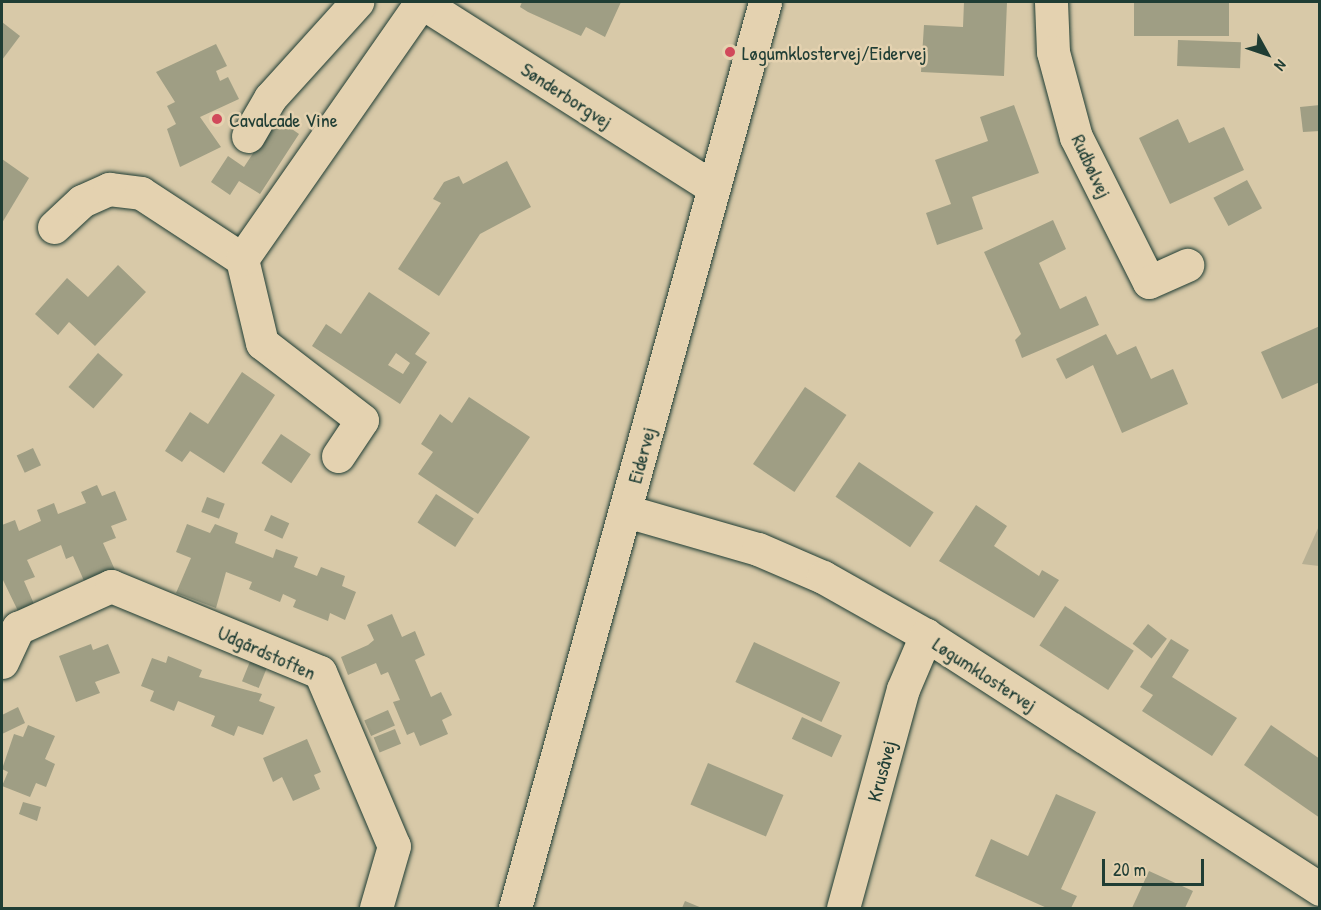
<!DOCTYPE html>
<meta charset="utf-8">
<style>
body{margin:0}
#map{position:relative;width:1321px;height:910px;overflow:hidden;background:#d8c9a8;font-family:"Patrick Hand",sans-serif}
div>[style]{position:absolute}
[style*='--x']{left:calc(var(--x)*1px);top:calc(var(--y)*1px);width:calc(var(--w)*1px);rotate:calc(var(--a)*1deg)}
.green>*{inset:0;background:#b6af93}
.building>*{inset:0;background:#9f9e84;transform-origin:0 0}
.roads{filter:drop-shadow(0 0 2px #1f3d34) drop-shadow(0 0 2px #1f3d34)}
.minor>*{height:33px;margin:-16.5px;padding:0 16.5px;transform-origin:16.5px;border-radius:16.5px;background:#e4d2b0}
.dots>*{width:16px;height:16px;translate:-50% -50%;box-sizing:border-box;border:3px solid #e4d2b0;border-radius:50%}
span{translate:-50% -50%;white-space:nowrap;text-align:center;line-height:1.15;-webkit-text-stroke:5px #e4d2b0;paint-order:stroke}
.poi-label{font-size:20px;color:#1f3d34}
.left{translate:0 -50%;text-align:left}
.street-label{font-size:20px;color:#1f3d34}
.frame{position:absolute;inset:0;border:3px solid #1f3d34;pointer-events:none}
.north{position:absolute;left:1237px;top:24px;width:60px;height:60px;-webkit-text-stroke:4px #e4d2b0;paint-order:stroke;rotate:130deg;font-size:16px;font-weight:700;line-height:24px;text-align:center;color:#1f3d34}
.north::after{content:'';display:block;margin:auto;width:21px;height:27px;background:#1f3d34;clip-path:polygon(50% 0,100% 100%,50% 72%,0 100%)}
.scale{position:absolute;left:1102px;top:859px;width:102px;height:27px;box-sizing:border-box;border:3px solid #1f3d34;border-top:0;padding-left:8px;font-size:18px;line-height:21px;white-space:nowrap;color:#1f3d34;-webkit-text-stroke:4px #e4d2b0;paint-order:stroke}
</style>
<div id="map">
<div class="green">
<div style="clip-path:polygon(1319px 526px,1319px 566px,1302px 564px)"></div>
</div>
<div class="building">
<div style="clip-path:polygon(522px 2px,621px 2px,605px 37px,586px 27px,581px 36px,528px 12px,520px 7px)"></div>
<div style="clip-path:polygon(964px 2px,1007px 2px,1004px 76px,921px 72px,924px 25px,963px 27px)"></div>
<div style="left:1134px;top:2px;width:95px;height:34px"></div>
<div style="clip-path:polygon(2px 22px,20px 36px,2px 60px)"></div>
<div style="left:1178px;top:40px;width:63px;height:26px;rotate:2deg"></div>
<div style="clip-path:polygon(216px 44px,227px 66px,216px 71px,220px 81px,228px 77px,239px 99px,200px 117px,221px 147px,180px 167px,167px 129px,176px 124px,167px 106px,175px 102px,156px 72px)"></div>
<div style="clip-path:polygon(1014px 105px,1039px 173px,972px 197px,983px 229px,937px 245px,926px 213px,951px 204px,935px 160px,988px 141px,980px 117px)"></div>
<div style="clip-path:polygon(1320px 105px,1320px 131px,1303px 132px,1300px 107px)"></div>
<div style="clip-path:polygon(276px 118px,299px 134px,260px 194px,239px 181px,230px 195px,211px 182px,228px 156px,244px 167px)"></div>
<div style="clip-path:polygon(1178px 119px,1189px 143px,1224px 127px,1244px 170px,1170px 204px,1139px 138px)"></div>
<div style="clip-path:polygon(2px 159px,29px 178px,2px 223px)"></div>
<div style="clip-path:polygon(507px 161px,531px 207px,480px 234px,439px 296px,398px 269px,441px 203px,433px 199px,444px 182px,459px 176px,463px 184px)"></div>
<div style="left:1247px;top:180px;width:32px;height:38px;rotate:62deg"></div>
<div style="clip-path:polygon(1053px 220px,1066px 249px,1039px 263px,1060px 309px,1086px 296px,1099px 325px,1022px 358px,1015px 340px,1021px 334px,984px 252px)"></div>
<div style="clip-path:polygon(118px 265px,146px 292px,95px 346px,69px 322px,58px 335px,35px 314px,67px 278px,88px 297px)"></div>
<div style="clip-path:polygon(evenodd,369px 292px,430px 333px,415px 354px,427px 362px,400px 404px,312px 346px,326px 324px,341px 334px,369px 292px,396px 353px,410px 363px,403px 374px,388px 365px,396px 353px)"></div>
<div style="clip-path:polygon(1320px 326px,1320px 382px,1282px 399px,1261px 352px)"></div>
<div style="clip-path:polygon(1106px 334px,1117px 355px,1136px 346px,1151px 379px,1173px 369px,1188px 404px,1122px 433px,1093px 365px,1066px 379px,1056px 359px)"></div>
<div style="left:98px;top:353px;width:33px;height:45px;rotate:41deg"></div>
<div style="clip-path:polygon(242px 372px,275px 395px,224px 473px,190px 451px,182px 462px,165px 451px,190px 412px,208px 424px)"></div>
<div style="left:805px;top:387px;width:50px;height:93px;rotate:34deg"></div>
<div style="clip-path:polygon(469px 397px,530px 437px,478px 514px,418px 474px,433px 452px,421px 444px,440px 414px,452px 423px)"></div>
<div style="left:281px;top:434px;width:36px;height:35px;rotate:34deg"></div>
<div style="left:33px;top:448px;width:19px;height:18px;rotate:65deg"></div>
<div style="left:859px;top:462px;width:90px;height:42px;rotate:34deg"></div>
<div style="clip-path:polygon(97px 485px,102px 496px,115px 491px,127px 520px,111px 526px,116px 538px,103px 543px,115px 570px,85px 583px,73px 556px,66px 559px,61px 545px,27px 560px,35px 577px,24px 581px,34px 604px,18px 611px,2px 578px,2px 525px,15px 520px,19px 531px,41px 521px,37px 510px,54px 503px,58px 514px,86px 503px,81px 492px)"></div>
<div style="left:436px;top:494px;width:45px;height:34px;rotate:33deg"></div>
<div style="left:207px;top:497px;width:19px;height:16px;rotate:21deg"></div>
<div style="clip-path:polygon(976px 505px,1007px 526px,994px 546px,1039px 576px,1042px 570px,1059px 580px,1034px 618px,939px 561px)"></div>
<div style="left:271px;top:515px;width:20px;height:17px;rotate:24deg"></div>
<div style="clip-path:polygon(187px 524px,210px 533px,215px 524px,238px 533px,235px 543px,273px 558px,276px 549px,298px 557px,294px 567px,317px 576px,321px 567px,345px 576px,342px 586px,356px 592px,345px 620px,330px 613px,328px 621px,293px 607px,296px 600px,283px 594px,280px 602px,249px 589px,252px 582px,226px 572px,216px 608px,176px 593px,191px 558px,176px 552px)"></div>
<div style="left:1065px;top:606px;width:82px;height:47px;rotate:33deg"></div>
<div style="clip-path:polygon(392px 614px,402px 637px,415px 631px,425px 655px,415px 660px,431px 697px,441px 692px,452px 715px,442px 720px,448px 734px,420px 746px,414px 732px,407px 735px,393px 702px,400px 700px,388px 672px,381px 675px,376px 663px,348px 675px,341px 657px,368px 645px,374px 640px,367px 625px)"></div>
<div style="left:1148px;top:624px;width:24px;height:25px;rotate:38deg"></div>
<div style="clip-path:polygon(1171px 639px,1189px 650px,1172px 677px,1237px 718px,1212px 756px,1142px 711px,1153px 695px,1140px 687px)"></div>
<div style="left:754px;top:642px;width:95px;height:44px;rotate:25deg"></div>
<div style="clip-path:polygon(91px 644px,93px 650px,108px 644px,120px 673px,95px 682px,100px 693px,76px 702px,59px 656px)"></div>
<div style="clip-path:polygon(168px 656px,202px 670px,199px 677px,262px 694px,259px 701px,275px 707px,263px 735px,238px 726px,234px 736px,211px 726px,215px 716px,178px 701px,174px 711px,150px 701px,154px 691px,141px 686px,152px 658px,166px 663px)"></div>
<div style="left:251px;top:659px;width:18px;height:24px;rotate:22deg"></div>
<div style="clip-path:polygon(18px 707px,25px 723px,2px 734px,2px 715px)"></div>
<div style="left:388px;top:710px;width:17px;height:26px;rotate:66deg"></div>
<div style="left:802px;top:717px;width:44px;height:24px;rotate:25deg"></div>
<div style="clip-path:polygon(28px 725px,55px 736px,45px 759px,55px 764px,46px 787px,36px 783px,30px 797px,2px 786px,8px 772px,2px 769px,14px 734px,23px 737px)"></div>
<div style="clip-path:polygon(1271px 725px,1320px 759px,1320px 818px,1244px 765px)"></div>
<div style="left:395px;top:729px;width:16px;height:23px;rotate:68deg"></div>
<div style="clip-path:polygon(307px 739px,321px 772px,314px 775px,320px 789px,293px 801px,282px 777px,273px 782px,263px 758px)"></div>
<div style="left:708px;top:763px;width:82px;height:45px;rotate:23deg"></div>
<div style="clip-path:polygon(1056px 794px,1096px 812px,1061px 889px,1077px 896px,1071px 908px,1047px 908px,975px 876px,991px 839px,1028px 856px)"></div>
<div style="clip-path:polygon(23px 802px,41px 807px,37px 821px,19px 814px)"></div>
<div style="clip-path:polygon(1149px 871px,1193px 891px,1185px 908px,1132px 908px)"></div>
<div style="clip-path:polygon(685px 901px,702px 908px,682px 908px)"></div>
</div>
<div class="roads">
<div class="minor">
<div style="--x:421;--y:2;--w:346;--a:32.4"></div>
<div style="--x:1051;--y:2;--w:50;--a:87.7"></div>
<div style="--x:1053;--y:52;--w:88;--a:74.9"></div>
<div style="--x:1076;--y:137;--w:162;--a:63.3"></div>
<div style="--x:1149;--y:282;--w:42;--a:-24.1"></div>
<div style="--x:248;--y:136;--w:44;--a:-59.9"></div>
<div style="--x:270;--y:98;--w:130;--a:-47.8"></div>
<div style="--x:54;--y:227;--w:38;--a:-43"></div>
<div style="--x:82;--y:201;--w:30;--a:-24"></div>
<div style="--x:109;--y:189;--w:32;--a:7"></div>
<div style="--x:141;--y:193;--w:121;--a:33.2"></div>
<div style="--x:338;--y:456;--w:43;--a:-56.3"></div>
<div style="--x:362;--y:420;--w:126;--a:-142.4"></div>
<div style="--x:262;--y:343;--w:86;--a:-103.4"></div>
<div style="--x:242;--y:259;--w:313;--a:-55.1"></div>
<div style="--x:626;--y:511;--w:137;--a:16.1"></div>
<div style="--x:758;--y:549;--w:71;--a:23.3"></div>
<div style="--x:823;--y:577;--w:118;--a:29.4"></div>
<div style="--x:926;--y:635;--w:469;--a:32.8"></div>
<div style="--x:2;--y:662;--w:38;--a:-65"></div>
<div style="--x:18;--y:628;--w:102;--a:-24.3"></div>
<div style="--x:111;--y:586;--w:226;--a:22.4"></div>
<div style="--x:320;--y:672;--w:189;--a:67"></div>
<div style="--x:394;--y:846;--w:65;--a:106.2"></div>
<div style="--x:515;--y:908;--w:940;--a:-74.57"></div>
<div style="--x:843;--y:908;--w:227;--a:-74.7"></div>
<div style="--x:903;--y:689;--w:59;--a:-66.9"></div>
</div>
</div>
<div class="dots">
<div style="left:730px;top:52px;background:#d1495b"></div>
<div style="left:217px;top:119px;background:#d1495b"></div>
</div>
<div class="poi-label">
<span class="left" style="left:742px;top:52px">Løgumklostervej/Eidervej</span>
<span class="left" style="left:229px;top:119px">Cavalcade Vine</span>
</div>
<div class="street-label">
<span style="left:567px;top:95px;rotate:33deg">Sønderborgvej</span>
<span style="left:1092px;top:166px;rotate:65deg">Rudbølvej</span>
<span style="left:641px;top:455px;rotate:-75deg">Eidervej</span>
<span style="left:267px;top:652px;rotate:24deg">Udgårdstoften</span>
<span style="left:985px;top:674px;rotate:33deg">Løgumklostervej</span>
<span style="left:881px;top:771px;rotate:-75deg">Krusåvej</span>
</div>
<div class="frame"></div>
<div class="north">N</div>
<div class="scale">20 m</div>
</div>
